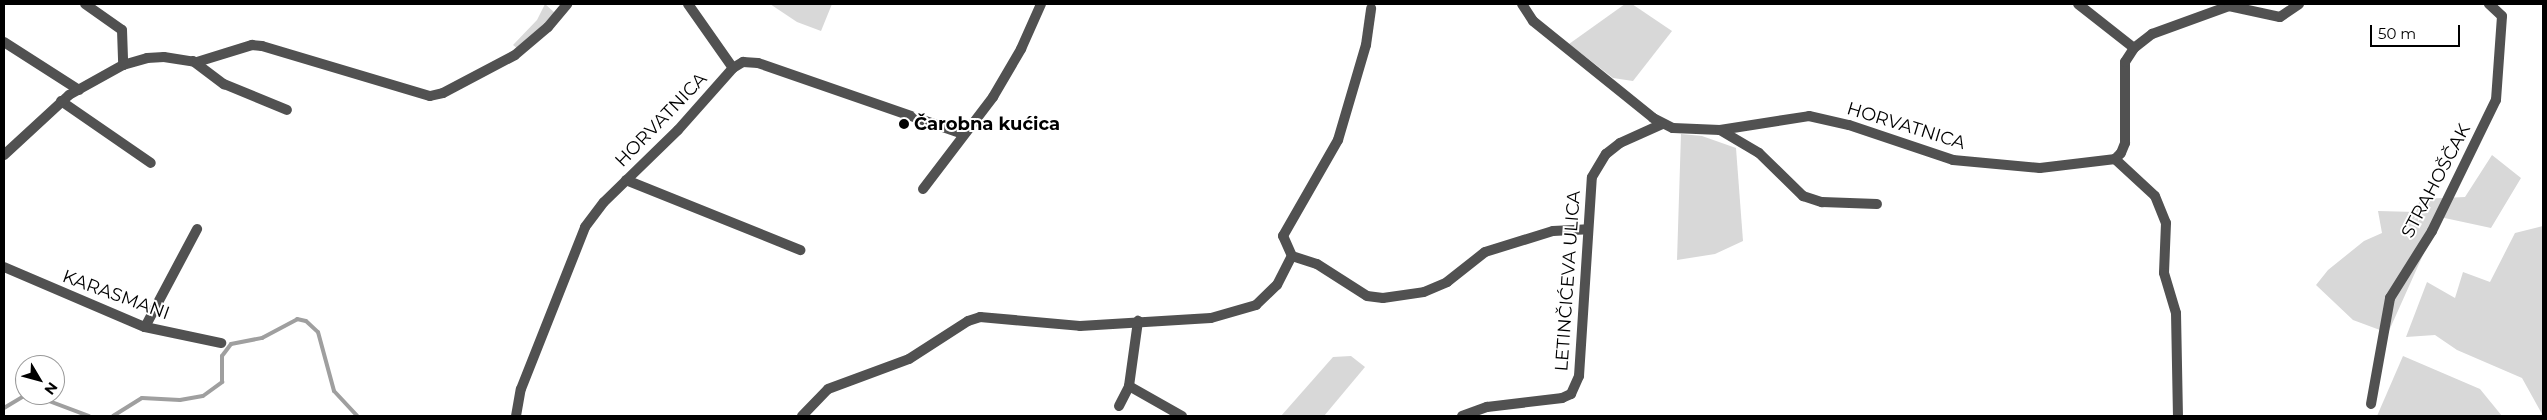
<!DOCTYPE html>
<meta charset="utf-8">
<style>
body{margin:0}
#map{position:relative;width:2547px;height:420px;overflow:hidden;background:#fff;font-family:Montserrat,sans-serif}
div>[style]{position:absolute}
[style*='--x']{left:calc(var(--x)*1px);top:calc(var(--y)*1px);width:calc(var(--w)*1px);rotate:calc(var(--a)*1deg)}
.green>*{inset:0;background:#d8d8d8}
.stream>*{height:4px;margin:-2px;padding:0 2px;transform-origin:2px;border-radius:2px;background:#9f9f9f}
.minor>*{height:10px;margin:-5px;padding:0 5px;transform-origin:5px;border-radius:5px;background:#515151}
.dots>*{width:14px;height:14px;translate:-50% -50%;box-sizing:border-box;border:2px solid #fff;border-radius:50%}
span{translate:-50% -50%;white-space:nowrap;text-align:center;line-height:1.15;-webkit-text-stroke:4px #fff;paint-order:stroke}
.street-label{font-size:18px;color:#000}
.poi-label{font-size:18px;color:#000;font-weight:700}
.left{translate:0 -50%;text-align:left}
.frame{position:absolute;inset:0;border:5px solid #000;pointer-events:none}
.north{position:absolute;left:15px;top:355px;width:50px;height:50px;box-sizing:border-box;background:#fff;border:1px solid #999;border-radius:50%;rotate:127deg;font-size:14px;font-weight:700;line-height:20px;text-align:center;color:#000}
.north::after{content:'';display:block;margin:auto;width:18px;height:22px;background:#000;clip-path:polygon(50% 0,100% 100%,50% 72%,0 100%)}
.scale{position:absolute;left:2370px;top:25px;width:90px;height:22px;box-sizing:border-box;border:2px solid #000;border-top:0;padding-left:6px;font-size:15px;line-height:18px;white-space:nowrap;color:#000;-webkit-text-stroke:4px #fff;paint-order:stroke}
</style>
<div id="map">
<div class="green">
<div style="clip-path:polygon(545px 4px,555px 13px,518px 49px,513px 45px,537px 20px)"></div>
<div style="clip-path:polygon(770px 4px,832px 4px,821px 31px,797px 22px)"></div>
<div style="clip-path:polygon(1625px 4px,1632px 4px,1672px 31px,1633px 81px,1613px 78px,1569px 44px)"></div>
<div style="clip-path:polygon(1681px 134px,1702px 136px,1736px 148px,1743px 241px,1715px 254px,1677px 260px)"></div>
<div style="clip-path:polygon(2492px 155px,2521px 178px,2491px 228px,2440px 217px,2388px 333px,2353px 320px,2316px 285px,2328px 270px,2364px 241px,2382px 233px,2378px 211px,2416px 212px,2420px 199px,2465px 197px)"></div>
<div style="clip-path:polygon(2543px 226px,2543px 416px,2540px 416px,2542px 414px,2522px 378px,2457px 350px,2435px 335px,2406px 337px,2427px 282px,2455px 298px,2463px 272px,2490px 282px,2515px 233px)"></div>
<div style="clip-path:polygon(1351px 356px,1365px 367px,1324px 416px,1281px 416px,1333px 357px)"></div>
<div style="clip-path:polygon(2403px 356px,2480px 389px,2502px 416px,2377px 416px)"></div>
</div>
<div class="stream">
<div style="--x:33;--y:395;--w:60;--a:20.6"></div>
<div style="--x:4;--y:408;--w:26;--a:-31"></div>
<div style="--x:113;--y:416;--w:34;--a:-32"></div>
<div style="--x:142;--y:398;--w:38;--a:3"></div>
<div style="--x:180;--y:400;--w:23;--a:-10"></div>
<div style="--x:203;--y:396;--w:24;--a:-36"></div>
<div style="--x:222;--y:382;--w:26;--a:-90"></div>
<div style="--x:222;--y:356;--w:15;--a:-53"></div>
<div style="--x:231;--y:344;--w:32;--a:-11"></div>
<div style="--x:262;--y:338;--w:40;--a:-28"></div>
<div style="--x:297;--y:319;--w:9;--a:13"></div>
<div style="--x:306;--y:321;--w:16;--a:43"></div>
<div style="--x:318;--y:332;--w:61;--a:74.8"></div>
<div style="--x:334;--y:391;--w:34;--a:47"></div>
</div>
<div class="minor">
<div style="--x:85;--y:4;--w:45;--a:35.1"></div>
<div style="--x:122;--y:30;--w:35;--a:88"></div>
<div style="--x:688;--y:4;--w:78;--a:54.9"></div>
<div style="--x:1522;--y:4;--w:20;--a:57"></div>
<div style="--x:1533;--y:21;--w:154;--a:38.9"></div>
<div style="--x:1653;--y:118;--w:22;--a:27"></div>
<div style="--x:1673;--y:128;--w:47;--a:2.4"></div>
<div style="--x:1720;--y:130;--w:90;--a:-8.9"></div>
<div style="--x:1809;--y:116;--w:41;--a:12.7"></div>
<div style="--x:1849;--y:125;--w:110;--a:18.6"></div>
<div style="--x:1953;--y:160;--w:87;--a:5.3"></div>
<div style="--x:2040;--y:168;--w:76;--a:-6.8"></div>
<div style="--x:2115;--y:159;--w:8;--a:-45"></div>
<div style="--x:2121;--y:153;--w:11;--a:-68"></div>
<div style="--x:2125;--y:143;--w:81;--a:-90"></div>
<div style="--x:2125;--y:62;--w:17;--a:-57"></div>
<div style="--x:2134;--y:48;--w:23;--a:-38"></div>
<div style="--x:2152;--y:34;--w:82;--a:-20"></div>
<div style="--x:2229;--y:6;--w:52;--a:12.2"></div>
<div style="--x:2280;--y:17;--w:23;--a:-34"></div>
<div style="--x:2078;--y:4;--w:71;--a:38.2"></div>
<div style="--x:4;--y:42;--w:89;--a:32.6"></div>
<div style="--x:193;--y:61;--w:39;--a:37"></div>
<div style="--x:224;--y:84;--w:68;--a:22.4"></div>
<div style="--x:61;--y:101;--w:109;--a:34.6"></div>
<div style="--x:1720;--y:130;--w:45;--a:30.5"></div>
<div style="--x:1759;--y:153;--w:62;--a:44.3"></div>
<div style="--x:1803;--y:196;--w:20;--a:18"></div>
<div style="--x:1822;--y:202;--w:55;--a:2.1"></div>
<div style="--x:4;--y:155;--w:88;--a:-42.7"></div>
<div style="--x:69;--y:95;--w:62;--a:-29.1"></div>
<div style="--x:123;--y:65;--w:25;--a:-16"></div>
<div style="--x:147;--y:58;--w:17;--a:-3"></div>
<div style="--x:164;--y:57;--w:33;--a:9"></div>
<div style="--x:197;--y:62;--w:58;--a:-17.2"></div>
<div style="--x:252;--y:45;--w:10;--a:6"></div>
<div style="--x:262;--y:46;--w:175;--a:16.6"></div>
<div style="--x:430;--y:96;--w:13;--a:-13"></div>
<div style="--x:443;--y:93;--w:81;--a:-27.8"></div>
<div style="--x:515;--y:55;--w:43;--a:-40.3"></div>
<div style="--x:548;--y:27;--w:30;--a:-50"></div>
<div style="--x:2115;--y:159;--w:54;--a:42.8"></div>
<div style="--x:2155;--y:196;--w:29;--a:68"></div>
<div style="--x:2166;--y:223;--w:50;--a:92.3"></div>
<div style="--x:2164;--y:273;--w:42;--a:73.3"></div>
<div style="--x:2176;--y:313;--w:103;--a:88.9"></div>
<div style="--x:626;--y:180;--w:188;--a:21.9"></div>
<div style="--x:923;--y:189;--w:116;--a:-52.7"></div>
<div style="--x:993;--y:97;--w:56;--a:-59.7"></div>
<div style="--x:1021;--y:49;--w:49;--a:-66"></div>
<div style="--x:1292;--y:256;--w:22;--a:-114"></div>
<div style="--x:1283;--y:236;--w:111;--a:-60.2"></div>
<div style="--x:1338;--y:140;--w:99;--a:-73.6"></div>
<div style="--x:1366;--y:45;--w:37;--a:-82"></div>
<div style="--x:4;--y:267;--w:153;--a:23.1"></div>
<div style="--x:145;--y:327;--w:78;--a:11.9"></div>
<div style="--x:145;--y:327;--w:111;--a:-62"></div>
<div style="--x:1129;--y:386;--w:61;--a:29.5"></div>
<div style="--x:2371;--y:404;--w:108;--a:-79.8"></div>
<div style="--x:2390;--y:298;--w:79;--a:-57.9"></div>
<div style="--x:2432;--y:231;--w:146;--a:-64"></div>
<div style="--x:2496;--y:100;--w:84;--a:-85.9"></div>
<div style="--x:2502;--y:16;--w:18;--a:-137"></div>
<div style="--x:1119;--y:406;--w:22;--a:-63"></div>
<div style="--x:1129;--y:386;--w:66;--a:-82.1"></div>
<div style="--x:516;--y:416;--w:27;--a:-80"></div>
<div style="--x:521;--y:389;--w:174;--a:-68.4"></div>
<div style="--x:585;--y:227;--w:31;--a:-53"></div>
<div style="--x:604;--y:202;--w:103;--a:-44.2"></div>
<div style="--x:678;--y:130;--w:83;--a:-48.4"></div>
<div style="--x:733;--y:68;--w:12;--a:-31"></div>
<div style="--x:743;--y:62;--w:15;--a:4"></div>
<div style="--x:758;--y:63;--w:217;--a:19.1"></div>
<div style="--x:802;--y:416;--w:37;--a:-46"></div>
<div style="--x:828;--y:389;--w:86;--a:-20.3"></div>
<div style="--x:909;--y:359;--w:70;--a:-32.8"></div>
<div style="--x:968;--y:321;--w:13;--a:-18"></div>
<div style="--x:980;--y:317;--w:100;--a:5.1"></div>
<div style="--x:1080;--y:326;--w:131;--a:-3.5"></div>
<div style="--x:1211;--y:318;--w:47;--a:-16.1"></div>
<div style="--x:1256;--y:305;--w:29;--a:-44"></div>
<div style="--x:1277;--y:285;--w:33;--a:-63"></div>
<div style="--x:1292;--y:256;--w:26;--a:18"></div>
<div style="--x:1317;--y:264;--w:59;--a:32.6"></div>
<div style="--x:1367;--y:296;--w:16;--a:7"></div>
<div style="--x:1383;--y:298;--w:41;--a:-8.3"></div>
<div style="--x:1424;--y:292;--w:25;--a:-23"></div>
<div style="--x:1447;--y:282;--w:48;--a:-38.3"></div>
<div style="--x:1485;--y:252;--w:71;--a:-17.2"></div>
<div style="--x:1553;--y:231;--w:35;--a:-3"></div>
<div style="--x:1462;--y:416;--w:27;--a:-20"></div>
<div style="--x:1487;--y:407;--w:76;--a:-6.8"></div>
<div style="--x:1562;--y:398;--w:10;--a:-24"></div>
<div style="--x:1571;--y:394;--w:20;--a:-66"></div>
<div style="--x:1579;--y:376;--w:199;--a:-86.3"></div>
<div style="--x:1592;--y:177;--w:27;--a:-59"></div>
<div style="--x:1606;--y:154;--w:18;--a:-38"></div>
<div style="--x:1620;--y:143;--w:46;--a:-24.3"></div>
</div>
<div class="dots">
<div style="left:904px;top:124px;background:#000"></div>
</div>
<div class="street-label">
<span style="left:661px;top:120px;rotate:-46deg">HORVATNICA</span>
<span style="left:1906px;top:126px;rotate:17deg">HORVATNICA</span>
<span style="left:2436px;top:181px;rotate:-62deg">STRAHOŠČAK</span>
<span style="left:1568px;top:281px;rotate:-86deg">LETINČIĆEVA ULICA</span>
<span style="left:116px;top:295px;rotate:20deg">KARASMANI</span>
</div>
<div class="poi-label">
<span class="left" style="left:914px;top:124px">Čarobna kućica</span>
</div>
<div class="frame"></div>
<div class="north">N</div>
<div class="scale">50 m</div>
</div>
